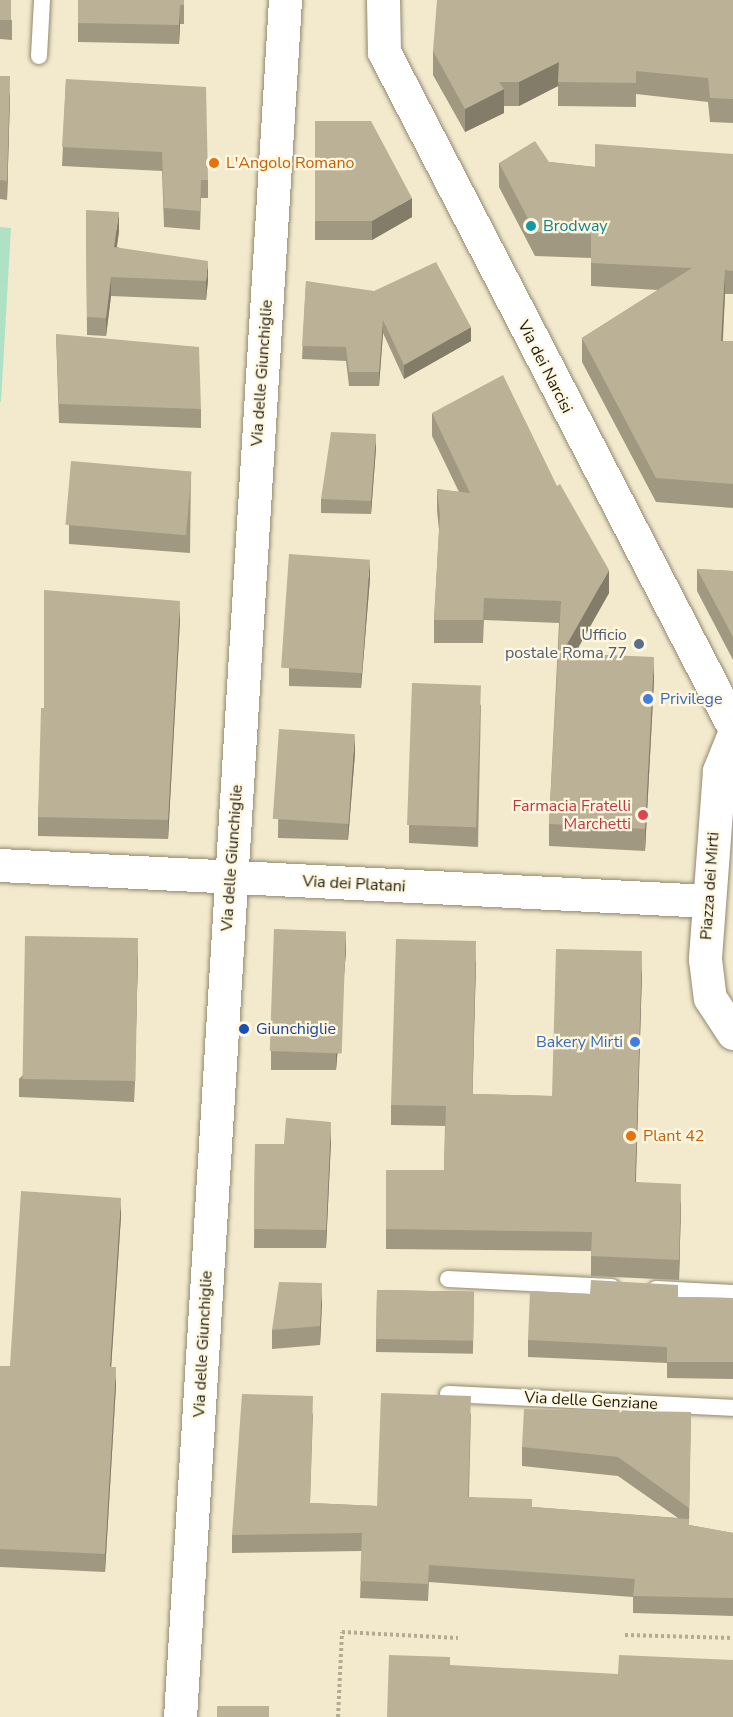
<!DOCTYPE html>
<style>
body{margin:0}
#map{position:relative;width:733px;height:1717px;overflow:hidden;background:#f3eace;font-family:"Nunito Sans",sans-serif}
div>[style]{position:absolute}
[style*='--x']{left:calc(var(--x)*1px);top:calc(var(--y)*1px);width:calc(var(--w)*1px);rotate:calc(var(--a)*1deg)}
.green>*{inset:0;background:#afe2c5}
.path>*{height:4px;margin-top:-2px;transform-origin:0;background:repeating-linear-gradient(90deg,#b2ab94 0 3px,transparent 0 6px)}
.roads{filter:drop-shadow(0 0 2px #91886f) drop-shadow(0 0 2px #91886f)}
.service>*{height:16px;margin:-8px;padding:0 8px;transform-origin:8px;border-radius:8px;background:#fff}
.minor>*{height:33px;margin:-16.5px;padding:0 16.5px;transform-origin:16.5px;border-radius:16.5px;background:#fff}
.tertiary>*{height:33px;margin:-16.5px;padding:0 16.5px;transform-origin:16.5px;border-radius:16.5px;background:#fff}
.wall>*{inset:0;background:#a09881;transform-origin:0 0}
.shaded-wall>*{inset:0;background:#827c69}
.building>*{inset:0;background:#bab196;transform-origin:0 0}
.dots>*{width:16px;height:16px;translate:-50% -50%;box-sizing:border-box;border:3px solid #fff7e0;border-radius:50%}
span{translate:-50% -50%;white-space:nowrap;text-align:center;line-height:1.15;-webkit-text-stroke:4.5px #fff7e0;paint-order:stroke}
.food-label{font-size:16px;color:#c56008}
.left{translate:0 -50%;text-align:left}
.culture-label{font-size:16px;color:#0d838f}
.street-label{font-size:16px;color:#1e1b11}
.service-label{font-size:16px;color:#4e5e75}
.right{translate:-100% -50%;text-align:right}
.shop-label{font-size:16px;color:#366cbe}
.health-label{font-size:16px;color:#be3a42}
.transit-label{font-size:16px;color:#164399}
</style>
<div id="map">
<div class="green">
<div style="clip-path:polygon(0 227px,11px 228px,1px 402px,0 402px)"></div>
</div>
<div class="path">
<div style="--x:625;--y:1635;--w:108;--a:1.6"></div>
<div style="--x:338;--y:1717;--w:85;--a:-87.3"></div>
<div style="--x:342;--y:1632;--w:116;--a:3"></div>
</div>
<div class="roads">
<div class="service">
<div style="--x:39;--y:56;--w:56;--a:-86.9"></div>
<div style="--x:448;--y:1279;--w:164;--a:2.8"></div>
<div style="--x:656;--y:1289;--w:77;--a:3"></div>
<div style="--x:448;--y:1394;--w:285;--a:2.8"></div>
</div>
<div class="minor">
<div style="--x:383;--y:0;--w:52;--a:88.9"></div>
<div style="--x:384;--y:52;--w:759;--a:62.62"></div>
<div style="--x:0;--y:865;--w:709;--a:2.91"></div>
<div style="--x:180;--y:1717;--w:1720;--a:-86.5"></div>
</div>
<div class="tertiary">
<div style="--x:733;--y:736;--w:38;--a:112"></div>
<div style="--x:719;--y:771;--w:189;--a:94.3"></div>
<div style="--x:705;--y:959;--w:39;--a:83"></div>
<div style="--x:710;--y:998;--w:42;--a:56.7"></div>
</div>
</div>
<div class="wall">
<div style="clip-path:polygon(0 0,12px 21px,12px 40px,0 39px)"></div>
<div style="clip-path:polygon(78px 0,184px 5px,184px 24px,180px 24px,179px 44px,78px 42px)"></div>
<div style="clip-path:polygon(733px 0,733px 123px,710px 122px,708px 102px,636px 94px,636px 107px,558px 106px,558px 86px,519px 106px,504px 106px,504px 113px,465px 132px,433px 75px,433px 51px)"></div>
<div style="clip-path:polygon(0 76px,10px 95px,7px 200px,0 199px)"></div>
<div style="clip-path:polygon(66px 79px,208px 180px,208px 198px,201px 198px,200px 230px,164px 227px,162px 171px,62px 166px)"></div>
<div style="clip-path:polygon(315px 121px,412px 217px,372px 240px,315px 240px)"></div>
<div style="clip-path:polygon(733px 154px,733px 294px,725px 294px,723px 341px,733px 341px,733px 508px,656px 502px,582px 362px,582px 338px,658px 290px,591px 286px,591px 258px,535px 256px,499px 187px,499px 163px,549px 162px,595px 167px)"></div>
<div style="clip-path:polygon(86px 210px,119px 231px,117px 247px,208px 280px,206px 300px,111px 296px,106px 336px,87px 335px)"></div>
<div style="clip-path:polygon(306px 281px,471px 341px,404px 379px,383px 333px,379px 386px,349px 386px,346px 361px,302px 359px)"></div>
<div style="clip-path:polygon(56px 334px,201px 409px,201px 428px,59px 423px)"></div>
<div style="clip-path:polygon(432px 413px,609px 593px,575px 654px,654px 680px,645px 851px,549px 846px,549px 824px,559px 623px,484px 620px,483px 643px,434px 643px,434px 620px,439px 530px,437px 511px,437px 489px,459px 492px,432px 436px)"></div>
<div style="clip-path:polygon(376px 448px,371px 514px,321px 513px,321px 499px)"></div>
<div style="clip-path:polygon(191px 472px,190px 553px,69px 544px,69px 525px)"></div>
<div style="clip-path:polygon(289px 554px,370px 578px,361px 688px,289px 686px)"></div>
<div style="clip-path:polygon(697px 569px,733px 571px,733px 660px,697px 591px)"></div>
<div style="clip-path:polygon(180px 620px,168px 839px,38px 836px,38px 817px,44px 708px)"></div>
<div style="clip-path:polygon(481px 704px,478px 847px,409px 843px,409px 825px)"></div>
<div style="clip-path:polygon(279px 729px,355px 753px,348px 840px,278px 838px)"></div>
<div style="clip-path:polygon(346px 951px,336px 1070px,271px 1070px,271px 1051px)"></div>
<div style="clip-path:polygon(138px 956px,134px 1102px,19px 1097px,19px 1079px)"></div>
<div style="clip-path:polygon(476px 961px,472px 1094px,552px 1096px,642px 971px,636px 1182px,681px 1203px,679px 1280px,591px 1276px,591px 1251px,386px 1249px,386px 1170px,444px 1170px,445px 1126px,391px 1125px,391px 1105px)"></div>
<div style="clip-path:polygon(331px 1141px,326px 1248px,254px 1248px,255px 1144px,284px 1144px)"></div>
<div style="clip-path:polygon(121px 1216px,111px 1367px,116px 1385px,105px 1572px,0 1567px,0 1366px,10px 1366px)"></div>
<div style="left:377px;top:1290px;width:97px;height:62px;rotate:1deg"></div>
<div style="clip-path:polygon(678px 1297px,733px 1298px,733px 1379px,667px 1378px,667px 1363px,528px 1357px,528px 1340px)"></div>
<div style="clip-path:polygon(322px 1302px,320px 1345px,272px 1349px,272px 1330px)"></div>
<div style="clip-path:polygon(691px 1412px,689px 1525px,733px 1533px,733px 1616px,633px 1613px,633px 1597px,429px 1582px,428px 1601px,360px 1598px,362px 1551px,232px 1553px,232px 1535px,313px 1413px,310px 1503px,377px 1506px,471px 1413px,469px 1497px,532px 1507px,678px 1518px,618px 1476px,522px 1466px,522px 1447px)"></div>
</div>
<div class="shaded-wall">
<div style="clip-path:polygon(180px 5px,180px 24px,179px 44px,179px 25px)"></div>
<div style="clip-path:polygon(559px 62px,558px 86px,519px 106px,519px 82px)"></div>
<div style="clip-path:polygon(10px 76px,10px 95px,7px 200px,7px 181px)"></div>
<div style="clip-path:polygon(504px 89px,504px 113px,465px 132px,465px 109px)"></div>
<div style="clip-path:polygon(412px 198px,412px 217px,372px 240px,372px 221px)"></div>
<div style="clip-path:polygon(119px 212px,119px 231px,114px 265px,114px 247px)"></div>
<div style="clip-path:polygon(208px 261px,208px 280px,206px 300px,206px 281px)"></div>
<div style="clip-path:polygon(725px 270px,725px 294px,721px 365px,721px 341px)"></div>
<div style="clip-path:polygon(111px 277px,111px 296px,106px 336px,106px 318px)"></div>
<div style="clip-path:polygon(383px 320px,383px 333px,379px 386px,379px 372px)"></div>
<div style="clip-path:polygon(471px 327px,471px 341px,404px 379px,404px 365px)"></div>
<div style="clip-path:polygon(376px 434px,376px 448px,371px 514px,371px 501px)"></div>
<div style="clip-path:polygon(370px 559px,370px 578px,361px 688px,361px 670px)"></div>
<div style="clip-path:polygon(609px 570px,609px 593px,562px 675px,562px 653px)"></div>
<div style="clip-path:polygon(180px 601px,180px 620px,168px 839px,168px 820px)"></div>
<div style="clip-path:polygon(654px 657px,654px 680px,645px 851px,645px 829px)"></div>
<div style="clip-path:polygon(355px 734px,355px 753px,348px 840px,348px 821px)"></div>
<div style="clip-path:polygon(346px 932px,346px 951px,336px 1070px,336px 1051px)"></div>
<div style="clip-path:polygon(138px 937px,138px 956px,134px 1102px,134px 1083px)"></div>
<div style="clip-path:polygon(476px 941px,476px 961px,472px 1114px,472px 1094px)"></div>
<div style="clip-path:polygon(642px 951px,642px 971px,635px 1202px,635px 1182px)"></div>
<div style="clip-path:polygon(331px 1122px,331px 1141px,326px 1248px,326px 1230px)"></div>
<div style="clip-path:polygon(681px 1184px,681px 1203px,679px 1280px,679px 1260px)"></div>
<div style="clip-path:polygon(121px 1198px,121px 1216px,110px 1385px,110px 1367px)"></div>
<div style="clip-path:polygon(322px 1283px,322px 1302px,320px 1345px,320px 1326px)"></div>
<div style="clip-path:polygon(116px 1367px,116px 1385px,105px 1572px,105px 1554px)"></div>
</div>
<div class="building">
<div style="left:0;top:0;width:11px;height:20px"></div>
<div style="clip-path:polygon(78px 0,184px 0,184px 5px,180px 5px,179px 25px,78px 23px)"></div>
<div style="clip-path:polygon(437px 0,733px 0,733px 99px,710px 98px,708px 78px,636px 71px,636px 83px,558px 82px,559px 62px,519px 82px,499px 82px,504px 89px,465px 109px,433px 51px)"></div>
<div style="clip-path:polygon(0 76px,10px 76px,7px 181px,0 180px)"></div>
<div style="clip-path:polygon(66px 79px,206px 87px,208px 180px,201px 180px,200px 211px,164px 208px,162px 152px,62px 147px)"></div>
<div style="clip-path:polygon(315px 121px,371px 121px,412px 198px,372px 221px,315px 221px)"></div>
<div style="clip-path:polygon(535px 141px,549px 162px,595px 167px,595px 144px,733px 154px,733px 271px,725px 270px,721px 341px,733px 341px,733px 484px,656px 478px,582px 338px,692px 268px,591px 263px,591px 234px,535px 232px,499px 163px)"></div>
<div style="clip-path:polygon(86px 210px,119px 212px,114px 247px,208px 261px,206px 281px,111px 277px,106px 318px,87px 317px)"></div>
<div style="clip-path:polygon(436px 262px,471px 327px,404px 365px,383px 320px,379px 372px,349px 372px,346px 347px,302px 346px,306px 281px,374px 291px)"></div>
<div style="clip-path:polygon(56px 334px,199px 347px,201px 409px,59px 404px)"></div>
<div style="clip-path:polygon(503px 375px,557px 486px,560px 484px,609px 570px,562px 653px,654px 657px,645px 829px,549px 824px,561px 601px,484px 598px,483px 620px,434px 620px,440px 515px,437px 489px,470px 493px,432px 413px)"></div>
<div style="clip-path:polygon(331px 432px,376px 434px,371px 501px,321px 499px)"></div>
<div style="left:71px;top:461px;width:121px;height:64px;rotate:5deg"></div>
<div style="left:289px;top:554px;width:81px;height:114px;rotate:4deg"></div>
<div style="clip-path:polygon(697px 569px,733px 571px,733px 637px)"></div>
<div style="clip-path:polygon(44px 590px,180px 601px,168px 820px,38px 817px,41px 708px,44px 708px)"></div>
<div style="left:412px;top:683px;width:69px;height:142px;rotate:2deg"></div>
<div style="left:279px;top:729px;width:76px;height:90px;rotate:4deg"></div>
<div style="left:274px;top:929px;width:72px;height:122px;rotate:2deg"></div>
<div style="left:25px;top:936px;width:113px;height:143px;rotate:1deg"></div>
<div style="clip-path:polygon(396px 939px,476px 941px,472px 1094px,552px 1096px,556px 949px,642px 951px,635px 1182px,681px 1184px,679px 1260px,591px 1256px,592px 1232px,386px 1229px,386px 1170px,444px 1170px,446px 1106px,391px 1105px)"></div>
<div style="clip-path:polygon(286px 1118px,331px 1122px,326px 1230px,254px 1229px,255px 1144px,284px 1144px)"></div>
<div style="clip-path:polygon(21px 1191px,121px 1198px,110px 1367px,116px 1367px,105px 1554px,0 1549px,0 1366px,10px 1366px)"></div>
<div style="clip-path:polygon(591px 1280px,678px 1285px,678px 1297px,733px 1298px,733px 1362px,667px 1362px,667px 1347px,528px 1340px,530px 1291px,590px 1294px)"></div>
<div style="clip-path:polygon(279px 1282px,322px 1283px,320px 1326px,272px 1330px)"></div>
<div style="left:377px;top:1290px;width:97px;height:49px;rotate:1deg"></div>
<div style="clip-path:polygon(381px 1393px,471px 1396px,468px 1497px,532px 1499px,532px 1507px,689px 1519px,689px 1525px,733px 1533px,733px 1598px,633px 1596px,635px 1579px,429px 1565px,428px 1584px,360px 1581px,362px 1533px,232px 1535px,242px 1394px,313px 1396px,310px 1503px,377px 1506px)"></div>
<div style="clip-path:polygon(524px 1409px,691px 1412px,689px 1508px,618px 1457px,522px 1447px)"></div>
<div style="clip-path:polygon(389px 1655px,450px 1657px,450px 1665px,618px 1674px,619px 1655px,733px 1660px,733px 1717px,387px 1717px)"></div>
<div style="left:269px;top:1706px;width:11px;height:52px;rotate:90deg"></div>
</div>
<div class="dots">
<div style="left:214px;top:163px;background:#e8710a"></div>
<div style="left:531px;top:226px;background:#0f9aa8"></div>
<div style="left:639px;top:644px;background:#5c6f8a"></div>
<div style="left:648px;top:699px;background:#3f7fe0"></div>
<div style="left:643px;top:815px;background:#e0444e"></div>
<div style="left:244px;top:1029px;background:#1a4fb4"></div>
<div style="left:635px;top:1042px;background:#3f7fe0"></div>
<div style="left:631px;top:1136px;background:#e8710a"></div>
</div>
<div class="food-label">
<span class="left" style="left:226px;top:163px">L'Angolo Romano</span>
<span class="left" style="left:643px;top:1136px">Plant 42</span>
</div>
<div class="culture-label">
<span class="left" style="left:543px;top:226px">Brodway</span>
</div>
<div class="street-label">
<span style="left:545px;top:367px;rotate:63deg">Via dei Narcisi</span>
<span style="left:262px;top:373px;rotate:-86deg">Via delle Giunchiglie</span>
<span style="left:232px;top:858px;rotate:-86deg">Via delle Giunchiglie</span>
<span style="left:354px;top:884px;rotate:3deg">Via dei Platani</span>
<span style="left:710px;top:886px;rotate:-86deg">Piazza dei Mirti</span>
<span style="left:203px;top:1344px;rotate:-87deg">Via delle Giunchiglie</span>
<span style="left:591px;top:1401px;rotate:3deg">Via delle Genziane</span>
</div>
<div class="service-label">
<span class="right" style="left:627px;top:644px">Ufficio<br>postale Roma 77</span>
</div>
<div class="shop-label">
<span class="left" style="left:660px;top:699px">Privilege</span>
<span class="right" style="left:623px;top:1042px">Bakery Mirti</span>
</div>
<div class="health-label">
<span class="right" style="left:631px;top:815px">Farmacia Fratelli<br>Marchetti</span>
</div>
<div class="transit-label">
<span class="left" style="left:256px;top:1029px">Giunchiglie</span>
</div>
</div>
